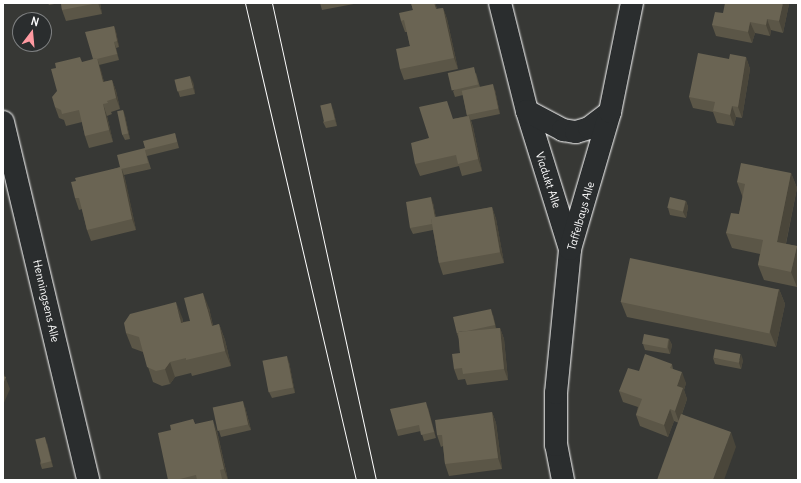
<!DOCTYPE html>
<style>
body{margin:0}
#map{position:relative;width:801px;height:483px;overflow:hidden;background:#373835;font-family:Delius,sans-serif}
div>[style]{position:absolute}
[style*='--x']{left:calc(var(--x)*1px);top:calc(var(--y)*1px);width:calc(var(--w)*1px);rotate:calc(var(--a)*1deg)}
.roads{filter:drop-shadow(0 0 1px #fff) drop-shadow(0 0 1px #fff)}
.minor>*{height:22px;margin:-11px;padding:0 11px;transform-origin:11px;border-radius:11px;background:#2a2d2e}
.tram>*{height:1px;margin:-0.5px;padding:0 0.5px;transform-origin:0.5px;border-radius:0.5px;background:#fff}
.wall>*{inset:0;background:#5b5647}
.shaded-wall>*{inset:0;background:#4a463a}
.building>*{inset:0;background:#6a6453;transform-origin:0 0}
span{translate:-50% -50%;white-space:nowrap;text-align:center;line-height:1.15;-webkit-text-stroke:3px #2a2d2e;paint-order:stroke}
.street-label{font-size:11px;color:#fff}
.frame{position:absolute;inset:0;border:4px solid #fff;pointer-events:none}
.north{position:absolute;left:12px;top:12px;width:40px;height:40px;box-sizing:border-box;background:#2a2d2e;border:1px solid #7f8182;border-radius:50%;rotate:16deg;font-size:11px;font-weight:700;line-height:16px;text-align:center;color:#fff}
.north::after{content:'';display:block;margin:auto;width:14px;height:18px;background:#ff9aa2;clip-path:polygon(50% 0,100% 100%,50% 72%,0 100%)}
</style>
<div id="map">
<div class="roads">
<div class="minor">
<div style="--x:500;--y:3;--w:111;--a:76"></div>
<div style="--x:527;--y:111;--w:145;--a:72.7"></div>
<div style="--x:527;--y:111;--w:41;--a:27.8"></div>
<div style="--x:563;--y:130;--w:13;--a:9"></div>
<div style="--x:576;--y:132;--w:14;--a:-17"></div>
<div style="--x:589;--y:128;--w:26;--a:-37"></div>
<div style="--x:3;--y:122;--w:368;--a:76.6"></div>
<div style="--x:563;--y:480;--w:36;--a:-101"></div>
<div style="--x:556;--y:445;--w:52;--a:-90"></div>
<div style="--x:556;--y:393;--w:145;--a:-84.4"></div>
<div style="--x:570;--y:249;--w:143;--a:-73.7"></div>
<div style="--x:610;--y:112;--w:111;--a:-78.6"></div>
</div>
</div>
<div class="tram">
<div style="--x:245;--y:3;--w:490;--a:76.9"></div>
<div style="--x:272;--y:3;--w:488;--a:77.7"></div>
</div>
<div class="wall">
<div style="clip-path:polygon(48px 3px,60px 3px,49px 5px)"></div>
<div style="clip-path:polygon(61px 3px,100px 3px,102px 14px,66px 21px,62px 10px)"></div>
<div style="clip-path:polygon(320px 3px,359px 3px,322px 10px)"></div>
<div style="clip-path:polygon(411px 3px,435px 3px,437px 9px,443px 8px,447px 19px,458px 69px,404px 80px,400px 69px,410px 46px,407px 32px,405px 32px,401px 21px,413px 10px)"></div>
<div style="clip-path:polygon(789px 4px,783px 33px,771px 30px,770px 36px,755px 33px,752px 43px,716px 36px,712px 25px,723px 13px)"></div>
<div style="clip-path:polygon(114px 26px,116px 32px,119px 47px,116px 48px,119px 60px,99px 65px,104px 82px,112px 80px,116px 91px,120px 109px,111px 112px,112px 114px,107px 116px,113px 142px,89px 148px,85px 136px,82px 122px,66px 126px,64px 120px,59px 118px,55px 107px,93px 59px)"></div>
<div style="clip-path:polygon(746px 57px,750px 69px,742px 118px,736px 117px,734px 126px,717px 123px,713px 112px,693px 108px,689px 97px,729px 59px)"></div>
<div style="clip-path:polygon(476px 73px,480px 87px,495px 90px,500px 114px,471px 120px,473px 127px,482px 171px,462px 176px,459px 166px,420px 176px,415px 164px,429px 138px,453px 119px,467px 116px,463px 95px,455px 97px,453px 91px)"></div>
<div style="clip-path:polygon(193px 82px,195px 94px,180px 97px,178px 91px)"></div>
<div style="clip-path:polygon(333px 109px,337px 126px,326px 128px,323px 122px)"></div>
<div style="clip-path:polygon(123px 110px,125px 116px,130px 139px,125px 140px,122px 134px)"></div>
<div style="clip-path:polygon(175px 133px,179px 148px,147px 156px,151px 169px,124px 175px,136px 230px,91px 241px,87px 230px,82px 209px,79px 210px,75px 198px,76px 181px,120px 167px,145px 148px)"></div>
<div style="clip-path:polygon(791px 173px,797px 188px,786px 244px,797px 246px,798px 250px,798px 282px,797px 287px,764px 280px,758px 265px,760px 254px,732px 248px,726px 233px,739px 214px,743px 198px,737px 182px)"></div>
<div style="clip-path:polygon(686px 201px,688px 207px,686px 218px,670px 215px,668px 208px)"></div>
<div style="clip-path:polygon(433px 203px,436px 218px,492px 207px,496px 219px,504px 263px,443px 275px,439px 263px,433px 230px,413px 234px,410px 228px)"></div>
<div style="clip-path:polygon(779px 289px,785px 304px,776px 347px,627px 317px,621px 302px)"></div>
<div style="clip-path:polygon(209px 308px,213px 326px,219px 324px,225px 340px,231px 366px,192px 376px,191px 373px,175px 377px,170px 384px,162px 386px,153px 382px,143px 352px,132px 348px,126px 333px,182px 317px,183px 322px,190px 321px)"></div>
<div style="clip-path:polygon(493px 315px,496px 328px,500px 328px,504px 339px,508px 380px,467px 385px,465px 379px,458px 380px,454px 369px,460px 353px,459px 339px,457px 334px)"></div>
<div style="clip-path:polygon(669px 339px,672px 345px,670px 354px,645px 350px,643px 344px)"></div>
<div style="clip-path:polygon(713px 358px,743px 360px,741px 369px,715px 364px)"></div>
<div style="clip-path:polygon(289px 362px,295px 393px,272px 398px,269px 392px)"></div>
<div style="clip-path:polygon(672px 364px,673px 369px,686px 383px,684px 390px,687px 399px,682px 414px,736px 447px,674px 421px,668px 437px,640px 426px,636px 415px,638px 407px,623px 402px,619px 391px,639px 371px)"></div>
<div style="clip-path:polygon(245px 407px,251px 430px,221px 437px,219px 431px)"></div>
<div style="clip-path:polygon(428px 408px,436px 438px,424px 441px,421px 431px,398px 436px,396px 430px)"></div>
<div style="clip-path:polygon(492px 412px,496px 423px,502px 469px,449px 476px,445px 464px,443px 446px,441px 447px,437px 435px)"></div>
<div style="clip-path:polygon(193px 419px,195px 424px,217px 431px,228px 480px,168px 480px,171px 430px)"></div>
<div style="clip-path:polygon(47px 443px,53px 467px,42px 469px,40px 463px)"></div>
</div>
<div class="shaded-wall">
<div style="clip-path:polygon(98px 3px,100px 3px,102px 14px)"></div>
<div style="clip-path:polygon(434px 3px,435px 3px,437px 8px,440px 20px,436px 9px)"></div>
<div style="clip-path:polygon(783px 3px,789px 3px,789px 4px,783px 33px,779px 21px)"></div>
<div style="clip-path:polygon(443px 8px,447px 19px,458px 69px,454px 58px)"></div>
<div style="clip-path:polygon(767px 19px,771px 30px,770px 36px,766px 25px)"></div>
<div style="clip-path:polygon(750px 22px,755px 33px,752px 43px,748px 32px)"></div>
<div style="clip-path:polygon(114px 26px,116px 32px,119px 47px,117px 41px)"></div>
<div style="clip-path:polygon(114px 42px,116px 48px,119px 60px,117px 54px)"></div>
<div style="clip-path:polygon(746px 57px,750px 69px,742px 118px,738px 107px)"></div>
<div style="clip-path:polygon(97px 58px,101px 70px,107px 93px,103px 82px)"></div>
<div style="clip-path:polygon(190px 76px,193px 82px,195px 94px,193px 88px)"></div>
<div style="clip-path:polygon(112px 80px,116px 91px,120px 109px,116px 98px)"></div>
<div style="clip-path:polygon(493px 84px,495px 90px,500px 114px,498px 108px)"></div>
<div style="clip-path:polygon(331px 103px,333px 109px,337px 126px,335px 120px)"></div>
<div style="clip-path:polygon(103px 104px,107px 116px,113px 142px,109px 130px)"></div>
<div style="clip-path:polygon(732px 106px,736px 117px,734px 126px,730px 115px)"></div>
<div style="clip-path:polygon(123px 110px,125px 116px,130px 139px,128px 133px)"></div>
<div style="clip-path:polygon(469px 116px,473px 127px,482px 171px,478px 159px)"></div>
<div style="clip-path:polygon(121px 167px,125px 178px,136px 230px,132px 219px)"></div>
<div style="clip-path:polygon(791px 173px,797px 188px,783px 257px,777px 242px)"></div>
<div style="clip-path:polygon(431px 197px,433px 203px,438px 229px,436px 223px)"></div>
<div style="clip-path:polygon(686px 201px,688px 207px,686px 218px,683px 212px)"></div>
<div style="clip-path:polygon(492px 207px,496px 219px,504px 263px,500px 252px)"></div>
<div style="clip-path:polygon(797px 246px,798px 250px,798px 282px,797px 287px,791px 272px)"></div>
<div style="clip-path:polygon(779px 289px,785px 304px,776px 347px,770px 332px)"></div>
<div style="clip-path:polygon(203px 293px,209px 308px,217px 342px,212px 326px)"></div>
<div style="clip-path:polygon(176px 302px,182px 317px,186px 338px,181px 323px)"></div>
<div style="clip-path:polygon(491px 309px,493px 315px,497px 331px,495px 325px)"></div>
<div style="clip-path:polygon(219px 324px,225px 340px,231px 366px,225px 351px)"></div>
<div style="clip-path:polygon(500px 328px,504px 339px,508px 380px,504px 369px)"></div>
<div style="clip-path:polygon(669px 339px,672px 345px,670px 354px,668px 348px)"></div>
<div style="clip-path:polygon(741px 354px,743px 360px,741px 369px,739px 363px)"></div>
<div style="clip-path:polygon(287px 356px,289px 362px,295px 393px,293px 387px)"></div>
<div style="clip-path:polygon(170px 362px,175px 377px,170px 384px,165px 369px)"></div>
<div style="clip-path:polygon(3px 371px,10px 389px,3px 405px)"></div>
<div style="clip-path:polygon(682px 372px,686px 383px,684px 390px,687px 399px,679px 422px,675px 411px,677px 386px)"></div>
<div style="clip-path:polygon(243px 401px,245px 407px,251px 430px,248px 424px)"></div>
<div style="clip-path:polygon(426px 402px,428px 408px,436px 438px,434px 432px)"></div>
<div style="clip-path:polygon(670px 409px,674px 421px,668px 437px,664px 425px)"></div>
<div style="clip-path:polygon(492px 412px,496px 423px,502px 469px,498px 458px)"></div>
<div style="clip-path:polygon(213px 420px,217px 431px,228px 480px,224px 469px)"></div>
<div style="clip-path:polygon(731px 432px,736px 447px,724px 480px,713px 480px)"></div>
<div style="clip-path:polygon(45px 437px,47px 443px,53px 467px,51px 461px)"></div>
</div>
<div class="building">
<div style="clip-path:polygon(61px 3px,98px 3px,62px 10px)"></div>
<div style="clip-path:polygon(411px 3px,434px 3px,436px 9px,443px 8px,454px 58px,400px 69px,396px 49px,410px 46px,404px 20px,401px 21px,399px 13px,413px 10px)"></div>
<div style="clip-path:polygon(725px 3px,783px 3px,779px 21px,767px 19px,766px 25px,750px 22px,748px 32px,712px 25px,715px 12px,723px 13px)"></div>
<div style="clip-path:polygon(114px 26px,117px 41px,114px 42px,117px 54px,97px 59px,97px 58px,93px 59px,85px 32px)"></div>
<div style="clip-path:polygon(698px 53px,729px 59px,730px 54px,746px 57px,738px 107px,732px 106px,730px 115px,713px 111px,715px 102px,689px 97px)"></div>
<div style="clip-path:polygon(80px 57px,82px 62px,97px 58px,103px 82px,112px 80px,116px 98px,107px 101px,108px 103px,103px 104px,109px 130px,85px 136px,79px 110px,62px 114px,61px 110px,55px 107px,52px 97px,57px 91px,51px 69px,56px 68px,55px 63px)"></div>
<div style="left:474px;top:67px;width:18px;height:27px;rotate:77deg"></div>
<div style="left:190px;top:76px;width:12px;height:16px;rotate:76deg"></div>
<div style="left:493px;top:84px;width:25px;height:32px;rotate:78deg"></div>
<div style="clip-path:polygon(447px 101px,453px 119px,469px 116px,478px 159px,458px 164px,456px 155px,415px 164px,411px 143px,429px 138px,419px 107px)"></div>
<div style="left:331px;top:103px;width:17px;height:11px;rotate:77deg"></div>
<div style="left:123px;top:110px;width:24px;height:6px;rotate:78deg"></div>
<div style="clip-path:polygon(175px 133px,177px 142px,145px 150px,148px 163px,121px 169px,121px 167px,120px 167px,117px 155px,145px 148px,143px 141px)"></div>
<div style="clip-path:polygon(741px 163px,791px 173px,777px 242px,797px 246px,791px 272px,758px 265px,763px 240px,726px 233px,731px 213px,739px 214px,745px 184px,737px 182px)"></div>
<div style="clip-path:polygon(121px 167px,132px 219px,87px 230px,79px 198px,75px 198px,71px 182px,76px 181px,75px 178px)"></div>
<div style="clip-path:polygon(431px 197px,435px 218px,431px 219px,432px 224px,410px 228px,406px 202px)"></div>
<div style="left:670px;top:197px;width:16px;height:11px;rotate:14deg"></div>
<div style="left:492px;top:207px;width:46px;height:62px;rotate:80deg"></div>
<div style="left:630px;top:258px;width:152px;height:45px;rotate:12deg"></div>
<div style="clip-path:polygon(203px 293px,212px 326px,219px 324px,225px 351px,186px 360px,186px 358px,170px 362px,165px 369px,156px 371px,147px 367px,139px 337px,126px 333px,124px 323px,130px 314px,176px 302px,181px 323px,190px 321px,184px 298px)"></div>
<div style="clip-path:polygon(491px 309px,495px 325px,467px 331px,458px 332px,458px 333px,457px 334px,453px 317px)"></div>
<div style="clip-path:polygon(500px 328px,504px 369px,463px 374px,462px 368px,454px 369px,452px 354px,460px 353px,458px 332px)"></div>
<div style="left:644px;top:334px;width:25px;height:10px;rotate:11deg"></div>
<div style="left:715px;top:349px;width:26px;height:9px;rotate:11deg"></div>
<div style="clip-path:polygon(645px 354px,672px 364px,670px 368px,682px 372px,677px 386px,683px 388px,675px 411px,670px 409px,664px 425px,636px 415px,642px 399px,619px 391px,628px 368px,639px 371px)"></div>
<div style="left:287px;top:356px;width:32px;height:25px;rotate:79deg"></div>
<div style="clip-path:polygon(3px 376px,6px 377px,3px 384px)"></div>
<div style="left:243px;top:401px;width:24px;height:31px;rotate:78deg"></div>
<div style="clip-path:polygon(426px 402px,434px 432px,421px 435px,419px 425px,396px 430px,390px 409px)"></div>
<div style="clip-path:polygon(492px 412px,498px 458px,445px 464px,442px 435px,437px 435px,435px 420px)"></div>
<div style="clip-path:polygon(681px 414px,731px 432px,713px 480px,657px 480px)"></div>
<div style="clip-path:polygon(193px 419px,195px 424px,213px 420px,224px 469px,220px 470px,222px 479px,219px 480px,197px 480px,196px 475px,176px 480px,168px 480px,158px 433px,171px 430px,170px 425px)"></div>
<div style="left:45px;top:437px;width:25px;height:10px;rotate:76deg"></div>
</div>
<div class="street-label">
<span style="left:548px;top:180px;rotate:72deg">Viadukt Alle</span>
<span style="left:581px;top:216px;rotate:-74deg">Taffelbays Alle</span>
<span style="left:46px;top:301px;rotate:77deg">Henningsens Alle</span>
</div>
<div class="frame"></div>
<div class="north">N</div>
</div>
